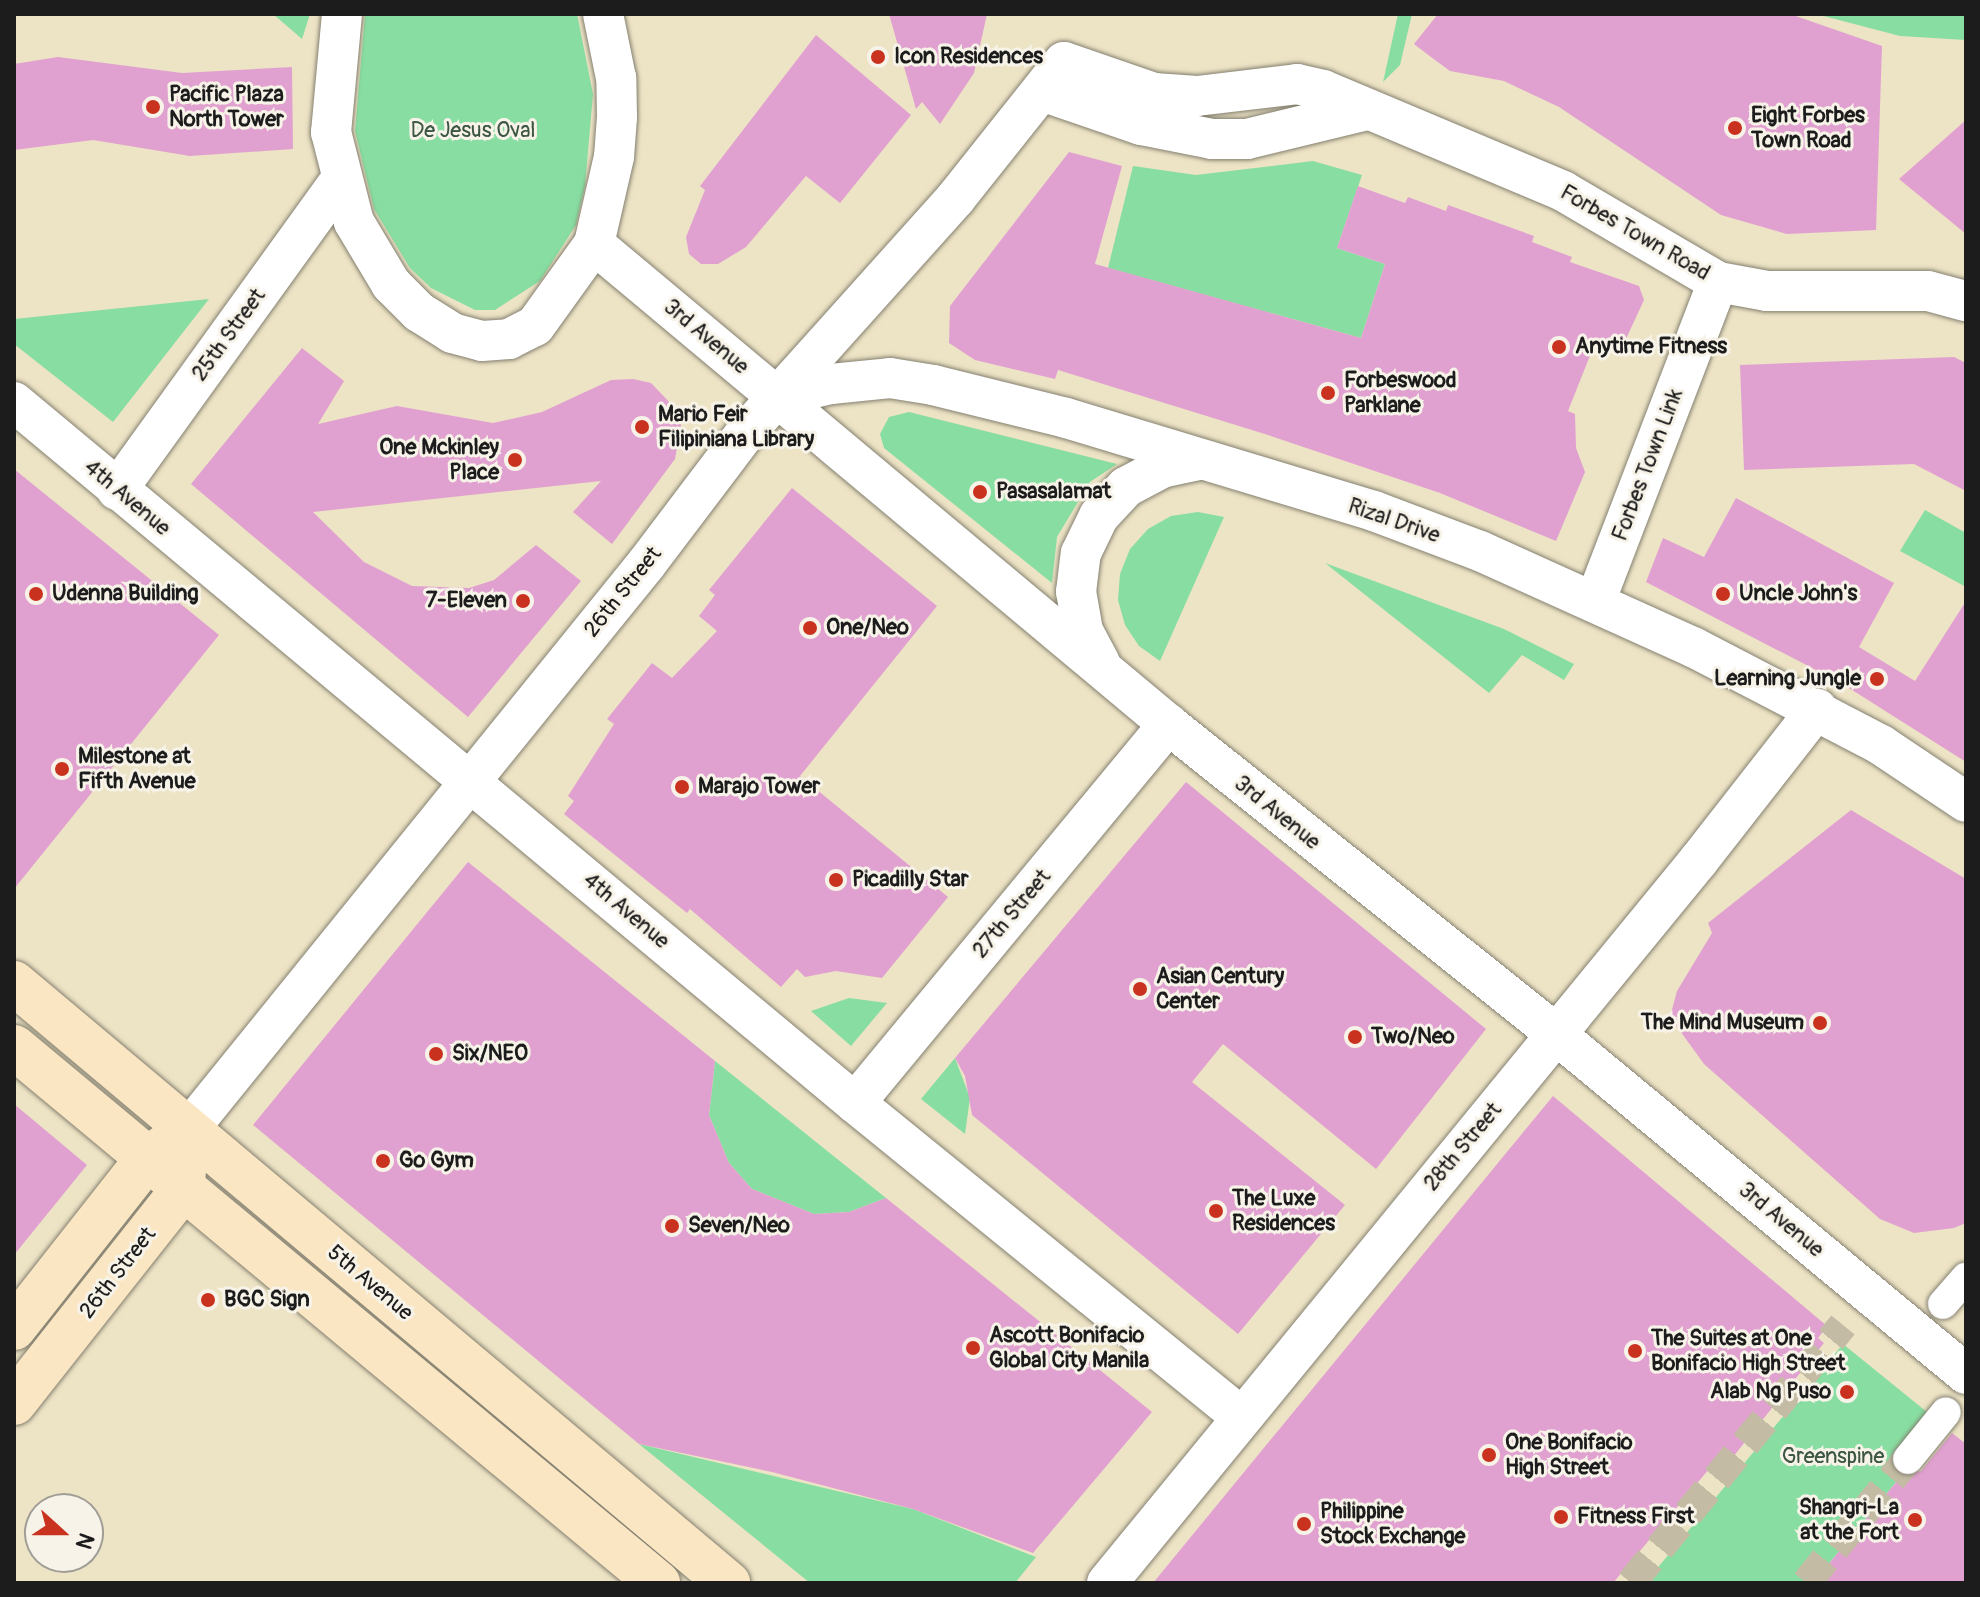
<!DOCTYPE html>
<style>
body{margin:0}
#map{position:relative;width:1980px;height:1597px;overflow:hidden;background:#ede3c5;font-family:Pangolin,sans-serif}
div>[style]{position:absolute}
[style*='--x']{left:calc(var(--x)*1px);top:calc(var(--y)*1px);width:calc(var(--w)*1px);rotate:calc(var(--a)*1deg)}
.green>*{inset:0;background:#88dea2}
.building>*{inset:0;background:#e1a1d0}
.pedestrian-tunnel>*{height:30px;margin-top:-15px;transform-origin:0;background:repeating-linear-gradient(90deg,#c3bba3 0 30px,transparent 0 45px)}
.roads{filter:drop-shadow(0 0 2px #848070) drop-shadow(0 0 2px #848070)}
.pedestrian>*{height:30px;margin:-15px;padding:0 15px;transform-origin:15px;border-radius:15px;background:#fff}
.minor>*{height:40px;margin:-20px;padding:0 20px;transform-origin:20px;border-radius:20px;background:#fff}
.secondary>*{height:44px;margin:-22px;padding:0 22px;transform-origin:22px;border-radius:22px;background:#fbe6c3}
.dots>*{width:22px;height:22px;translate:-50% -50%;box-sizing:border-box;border:4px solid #f7f3e8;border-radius:50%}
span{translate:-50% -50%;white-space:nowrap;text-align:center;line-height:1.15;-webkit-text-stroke:6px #f7f3e8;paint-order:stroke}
.poi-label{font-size:22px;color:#1c1c1c;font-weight:700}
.left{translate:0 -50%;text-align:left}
.right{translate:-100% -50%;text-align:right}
.park-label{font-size:22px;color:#3c5644}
.street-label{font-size:22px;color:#1c1c1c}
.frame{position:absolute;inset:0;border:16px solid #1c1c1c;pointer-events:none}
.north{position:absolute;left:24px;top:1493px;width:80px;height:80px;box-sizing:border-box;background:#f7f3e8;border:2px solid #9f9d96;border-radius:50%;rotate:111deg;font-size:22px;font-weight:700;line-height:32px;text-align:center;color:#1c1c1c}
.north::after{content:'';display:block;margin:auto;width:28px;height:36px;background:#c8321e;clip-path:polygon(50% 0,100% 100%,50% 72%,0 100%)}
</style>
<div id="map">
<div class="green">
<div style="clip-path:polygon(273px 14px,310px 14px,302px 39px)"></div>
<div style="clip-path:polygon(365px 14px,577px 14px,593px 94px,585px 186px,576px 225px,540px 281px,495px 310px,475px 310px,431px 288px,410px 268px,374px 209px,355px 131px)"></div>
<div style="clip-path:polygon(1398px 14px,1412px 14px,1400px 65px,1383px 82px)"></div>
<div style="clip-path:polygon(1816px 14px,1966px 14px,1966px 40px,1900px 36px)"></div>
<div style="clip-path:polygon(1313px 161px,1362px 175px,1337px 248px,1385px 264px,1361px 338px,1108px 268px,1133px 166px,1196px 175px)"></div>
<div style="clip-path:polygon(209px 299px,113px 422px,14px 344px,14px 319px)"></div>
<div style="clip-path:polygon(909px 412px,1117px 464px,1090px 482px,1057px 537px,1052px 583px,884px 448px,880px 434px,889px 417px)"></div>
<div style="clip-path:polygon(1925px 510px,1966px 533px,1966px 587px,1900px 551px)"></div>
<div style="clip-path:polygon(1198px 512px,1224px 517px,1160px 661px,1139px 646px,1125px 625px,1118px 600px,1120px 574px,1130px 549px,1148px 529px,1171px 516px)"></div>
<div style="clip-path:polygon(1325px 563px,1504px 629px,1574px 664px,1564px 680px,1522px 655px,1489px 693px)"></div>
<div style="clip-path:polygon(849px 998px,887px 1003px,851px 1046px,811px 1011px)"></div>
<div style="clip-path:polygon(955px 1058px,970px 1098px,965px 1134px,921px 1099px)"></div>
<div style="clip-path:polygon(715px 1061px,886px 1198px,849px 1212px,814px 1214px,752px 1189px,729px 1163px,709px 1115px)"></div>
<div style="clip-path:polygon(1843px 1344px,1943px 1425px,1813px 1583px,1645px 1583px)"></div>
<div style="clip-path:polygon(639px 1444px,913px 1509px,1036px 1557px,1015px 1583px,810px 1583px)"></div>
</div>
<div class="building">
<div style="clip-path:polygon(889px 14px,987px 14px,974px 73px,940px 124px,922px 102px,916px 109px)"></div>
<div style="clip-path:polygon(1438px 14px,1790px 14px,1882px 46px,1876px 230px,1787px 234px,1721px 215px,1559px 107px,1504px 81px,1450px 71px,1431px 57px,1414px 44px)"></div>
<div style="clip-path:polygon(816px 35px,911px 115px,840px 203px,806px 176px,746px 247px,718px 264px,701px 264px,689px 254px,686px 237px,705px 190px,700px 186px)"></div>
<div style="clip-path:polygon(58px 57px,182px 73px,292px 67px,293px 149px,190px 156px,93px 140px,14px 150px,14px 64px)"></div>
<div style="clip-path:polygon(1966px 120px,1966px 234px,1899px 179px)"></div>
<div style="clip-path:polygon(1069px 152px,1122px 166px,1095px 264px,1361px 338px,1385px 264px,1337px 248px,1358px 186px,1405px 203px,1408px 197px,1446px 211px,1448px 205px,1534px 236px,1532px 242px,1572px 257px,1570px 262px,1639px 286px,1644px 300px,1625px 341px,1620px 340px,1616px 350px,1595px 343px,1568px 411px,1575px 414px,1576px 448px,1585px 472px,1556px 541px,1440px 493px,1268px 435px,1058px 370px,1055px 379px,975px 360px,949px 343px,950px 306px)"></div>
<div style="clip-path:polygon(302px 348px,344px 381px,318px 424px,397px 406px,493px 423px,542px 412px,611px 380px,633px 379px,651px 383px,674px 407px,681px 425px,675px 459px,612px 544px,573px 512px,601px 481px,313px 512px,364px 562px,412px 586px,469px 588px,494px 580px,536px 545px,581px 581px,468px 717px,191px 484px)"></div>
<div style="clip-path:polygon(1954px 357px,1966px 363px,1966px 491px,1914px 464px,1744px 470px,1740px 365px)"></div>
<div style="clip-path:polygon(14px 469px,219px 635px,14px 889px)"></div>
<div style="clip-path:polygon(792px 488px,937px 606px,800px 776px,948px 897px,882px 978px,836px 971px,805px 977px,797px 969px,781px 987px,690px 909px,687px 913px,564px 814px,574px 801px,568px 796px,614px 724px,607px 719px,652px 663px,672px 678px,717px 631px,699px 616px,715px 595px,709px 590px)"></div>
<div style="clip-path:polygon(1736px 498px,1894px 583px,1859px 647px,1915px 681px,1966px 601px,1966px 762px,1841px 683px,1646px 582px,1663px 538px,1704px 557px)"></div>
<div style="clip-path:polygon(1186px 782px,1486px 1029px,1376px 1169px,1223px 1044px,1192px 1082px,1345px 1205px,1238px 1334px,972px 1115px,965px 1076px,955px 1058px)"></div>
<div style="clip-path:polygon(1851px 810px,1966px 879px,1966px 1223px,1954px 1228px,1914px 1233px,1880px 1219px,1704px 1064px,1670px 1017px,1677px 991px,1712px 933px,1708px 923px)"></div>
<div style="clip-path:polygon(468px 862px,715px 1061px,709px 1115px,729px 1163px,752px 1189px,814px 1214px,849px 1212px,886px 1198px,1152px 1412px,1033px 1553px,913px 1509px,772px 1472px,639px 1444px,253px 1125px)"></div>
<div style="clip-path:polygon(1553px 1096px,1827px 1326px,1818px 1338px,1824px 1343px,1729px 1462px,1720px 1456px,1613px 1583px,1153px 1583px)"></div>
<div style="clip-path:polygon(14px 1104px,87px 1165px,14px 1255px)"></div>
<div style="clip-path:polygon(1952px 1433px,1966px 1444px,1966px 1583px,1813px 1583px,1902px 1475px,1921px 1471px)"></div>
</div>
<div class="pedestrian-tunnel">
<div style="--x:1631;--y:1583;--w:334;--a:-50.6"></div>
<div style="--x:1806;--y:1583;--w:161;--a:-50.6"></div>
</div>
<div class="roads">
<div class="pedestrian">
<div style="--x:1943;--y:1304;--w:35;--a:-49"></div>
<div style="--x:1908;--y:1459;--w:60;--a:-51"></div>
</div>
<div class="minor">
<div style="--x:342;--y:14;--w:119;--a:95.3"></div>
<div style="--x:331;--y:132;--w:93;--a:75.7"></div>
<div style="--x:354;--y:222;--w:72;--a:59.2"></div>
<div style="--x:391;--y:284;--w:40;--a:45"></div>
<div style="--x:419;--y:312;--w:39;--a:32"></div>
<div style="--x:452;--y:333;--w:31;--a:15"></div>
<div style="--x:482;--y:341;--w:27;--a:-4"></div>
<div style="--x:509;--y:339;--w:29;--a:-27"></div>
<div style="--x:535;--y:326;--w:101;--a:-54.3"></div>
<div style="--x:594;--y:244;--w:89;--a:-77.1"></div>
<div style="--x:614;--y:157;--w:40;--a:-85.7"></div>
<div style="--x:617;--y:117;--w:39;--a:-91"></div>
<div style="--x:616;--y:78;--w:65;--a:-101.5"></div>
<div style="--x:1042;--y:91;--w:105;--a:19"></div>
<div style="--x:1141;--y:125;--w:72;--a:11.2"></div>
<div style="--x:1212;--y:139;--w:35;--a:0"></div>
<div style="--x:1247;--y:139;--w:119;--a:-13.6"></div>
<div style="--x:594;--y:244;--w:748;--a:39.9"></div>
<div style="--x:1168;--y:724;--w:498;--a:38.6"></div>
<div style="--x:1557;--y:1035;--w:531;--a:39.65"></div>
<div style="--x:777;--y:396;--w:55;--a:-12.5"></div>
<div style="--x:831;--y:384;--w:59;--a:-5.8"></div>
<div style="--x:890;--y:378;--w:44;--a:9.2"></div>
<div style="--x:933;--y:385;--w:137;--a:13.9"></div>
<div style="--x:1066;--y:418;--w:322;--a:16.8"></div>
<div style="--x:1374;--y:511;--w:113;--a:20.7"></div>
<div style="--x:1480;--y:551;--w:234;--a:24.3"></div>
<div style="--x:1693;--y:647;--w:212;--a:27.5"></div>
<div style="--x:1881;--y:745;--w:102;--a:33.8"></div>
<div style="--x:14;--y:402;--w:1095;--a:39.81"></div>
<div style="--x:855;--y:1103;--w:498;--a:39.1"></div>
<div style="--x:117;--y:490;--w:383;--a:-54.2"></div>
<div style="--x:1595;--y:602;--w:343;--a:-69"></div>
<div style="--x:1100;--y:663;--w:36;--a:-118"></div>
<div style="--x:1083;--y:631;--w:40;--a:-100"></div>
<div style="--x:1076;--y:592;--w:39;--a:-83"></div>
<div style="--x:1081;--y:553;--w:41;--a:-64.1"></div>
<div style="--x:1099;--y:516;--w:40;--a:-47"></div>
<div style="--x:1126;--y:487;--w:40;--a:-28"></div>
<div style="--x:1161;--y:468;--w:40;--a:-12"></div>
<div style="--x:855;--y:1103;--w:492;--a:-50.4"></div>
<div style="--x:189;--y:1129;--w:728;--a:-51.02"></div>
<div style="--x:647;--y:563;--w:164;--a:-52.9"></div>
<div style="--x:746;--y:432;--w:313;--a:-48.1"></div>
<div style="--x:955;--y:199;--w:175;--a:-51.5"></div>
<div style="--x:1064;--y:62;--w:95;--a:19"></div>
<div style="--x:1154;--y:93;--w:43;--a:4"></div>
<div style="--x:1197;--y:96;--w:101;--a:-6.8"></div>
<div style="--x:1297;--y:84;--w:27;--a:13"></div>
<div style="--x:1323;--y:90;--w:260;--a:22.8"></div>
<div style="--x:1563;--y:191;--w:180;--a:30.4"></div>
<div style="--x:1718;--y:282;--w:50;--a:10.4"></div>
<div style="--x:1767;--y:291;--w:161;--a:0"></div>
<div style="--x:1928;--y:291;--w:39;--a:15"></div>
<div style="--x:1107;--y:1583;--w:934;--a:-50.69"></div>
<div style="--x:1699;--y:860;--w:192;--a:-52"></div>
</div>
<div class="secondary">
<div style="--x:14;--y:983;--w:933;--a:40.04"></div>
<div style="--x:14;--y:1047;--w:838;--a:39.77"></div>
<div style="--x:14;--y:1328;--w:214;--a:-51.8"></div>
<div style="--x:146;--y:1160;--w:31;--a:-36"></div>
<div style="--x:14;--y:1403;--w:271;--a:-51.7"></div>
<div style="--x:182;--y:1190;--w:27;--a:-84"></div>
</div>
</div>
<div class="dots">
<div style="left:878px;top:57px;background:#c8321e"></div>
<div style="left:153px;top:107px;background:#c8321e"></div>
<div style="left:1735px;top:128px;background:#c8321e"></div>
<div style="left:1559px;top:347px;background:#c8321e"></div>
<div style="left:1328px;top:393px;background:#c8321e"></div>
<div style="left:642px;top:427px;background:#c8321e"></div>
<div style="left:515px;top:460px;background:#c8321e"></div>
<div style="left:980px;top:492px;background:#c8321e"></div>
<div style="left:36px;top:594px;background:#c8321e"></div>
<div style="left:1723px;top:594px;background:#c8321e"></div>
<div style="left:523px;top:601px;background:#c8321e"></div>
<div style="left:810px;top:628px;background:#c8321e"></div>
<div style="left:1877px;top:679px;background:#c8321e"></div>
<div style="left:62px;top:769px;background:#c8321e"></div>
<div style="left:682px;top:787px;background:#c8321e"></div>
<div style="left:836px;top:880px;background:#c8321e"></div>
<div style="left:1140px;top:989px;background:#c8321e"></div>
<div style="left:1820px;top:1023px;background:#c8321e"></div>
<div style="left:1355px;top:1037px;background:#c8321e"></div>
<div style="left:436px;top:1054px;background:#c8321e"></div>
<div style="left:383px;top:1161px;background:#c8321e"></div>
<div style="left:1216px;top:1211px;background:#c8321e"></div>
<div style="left:672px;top:1226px;background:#c8321e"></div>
<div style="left:208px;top:1300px;background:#c8321e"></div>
<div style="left:973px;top:1348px;background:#c8321e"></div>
<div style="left:1635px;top:1351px;background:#c8321e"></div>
<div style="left:1847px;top:1392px;background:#c8321e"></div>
<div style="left:1489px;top:1455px;background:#c8321e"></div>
<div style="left:1561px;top:1517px;background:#c8321e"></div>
<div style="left:1915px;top:1520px;background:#c8321e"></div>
<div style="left:1304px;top:1524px;background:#c8321e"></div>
</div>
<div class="poi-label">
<span class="left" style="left:894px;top:57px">Icon Residences</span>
<span class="left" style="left:169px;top:107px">Pacific Plaza<br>North Tower</span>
<span class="left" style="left:1751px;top:128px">Eight Forbes<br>Town Road</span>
<span class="left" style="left:1575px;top:347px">Anytime Fitness</span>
<span class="left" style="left:1344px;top:393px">Forbeswood<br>Parklane</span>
<span class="left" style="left:658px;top:427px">Mario Feir<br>Filipiniana Library</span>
<span class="right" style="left:499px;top:460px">One Mckinley<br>Place</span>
<span class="left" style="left:996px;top:492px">Pasasalamat</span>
<span class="left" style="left:52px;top:594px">Udenna Building</span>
<span class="left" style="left:1739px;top:594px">Uncle John's</span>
<span class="right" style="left:507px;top:601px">7-Eleven</span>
<span class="left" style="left:826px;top:628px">One/Neo</span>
<span class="right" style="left:1861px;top:679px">Learning Jungle</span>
<span class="left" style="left:78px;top:769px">Milestone at<br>Fifth Avenue</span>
<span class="left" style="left:698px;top:787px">Marajo Tower</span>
<span class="left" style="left:852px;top:880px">Picadilly Star</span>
<span class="left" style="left:1156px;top:989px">Asian Century<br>Center</span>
<span class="right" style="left:1804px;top:1023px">The Mind Museum</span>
<span class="left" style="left:1371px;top:1037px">Two/Neo</span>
<span class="left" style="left:452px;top:1054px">Six/NEO</span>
<span class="left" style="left:399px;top:1161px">Go Gym</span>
<span class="left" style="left:1232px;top:1211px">The Luxe<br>Residences</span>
<span class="left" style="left:688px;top:1226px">Seven/Neo</span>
<span class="left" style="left:224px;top:1300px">BGC Sign</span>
<span class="left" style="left:989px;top:1348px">Ascott Bonifacio<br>Global City Manila</span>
<span class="left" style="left:1651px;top:1351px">The Suites at One<br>Bonifacio High Street</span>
<span class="right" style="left:1831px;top:1392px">Alab Ng Puso</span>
<span class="left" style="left:1505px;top:1455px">One Bonifacio<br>High Street</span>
<span class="right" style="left:1899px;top:1520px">Shangri-La<br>at the Fort</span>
<span class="left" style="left:1320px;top:1524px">Philippine<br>Stock Exchange</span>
<span class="left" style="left:1577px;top:1517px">Fitness First</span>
</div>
<div class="park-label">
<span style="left:473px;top:131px">De Jesus Oval</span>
<span style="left:1833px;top:1457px">Greenspine</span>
</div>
<div class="street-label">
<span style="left:1635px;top:233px;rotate:30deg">Forbes Town Road</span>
<span style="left:229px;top:335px;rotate:-54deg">25th Street</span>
<span style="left:706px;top:337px;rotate:40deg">3rd Avenue</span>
<span style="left:1648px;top:465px;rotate:-69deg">Forbes Town Link</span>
<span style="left:127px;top:498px;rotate:40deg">4th Avenue</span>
<span style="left:1394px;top:521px;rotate:19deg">Rizal Drive</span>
<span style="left:623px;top:592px;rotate:-51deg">26th Street</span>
<span style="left:1277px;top:813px;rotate:39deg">3rd Avenue</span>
<span style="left:626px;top:911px;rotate:40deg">4th Avenue</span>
<span style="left:1012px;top:914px;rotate:-50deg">27th Street</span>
<span style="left:1463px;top:1147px;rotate:-50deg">28th Street</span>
<span style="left:1781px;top:1220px;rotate:40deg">3rd Avenue</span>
<span style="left:118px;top:1273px;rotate:-52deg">26th Street</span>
<span style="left:370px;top:1283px;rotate:40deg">5th Avenue</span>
</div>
<div class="frame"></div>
<div class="north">N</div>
</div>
